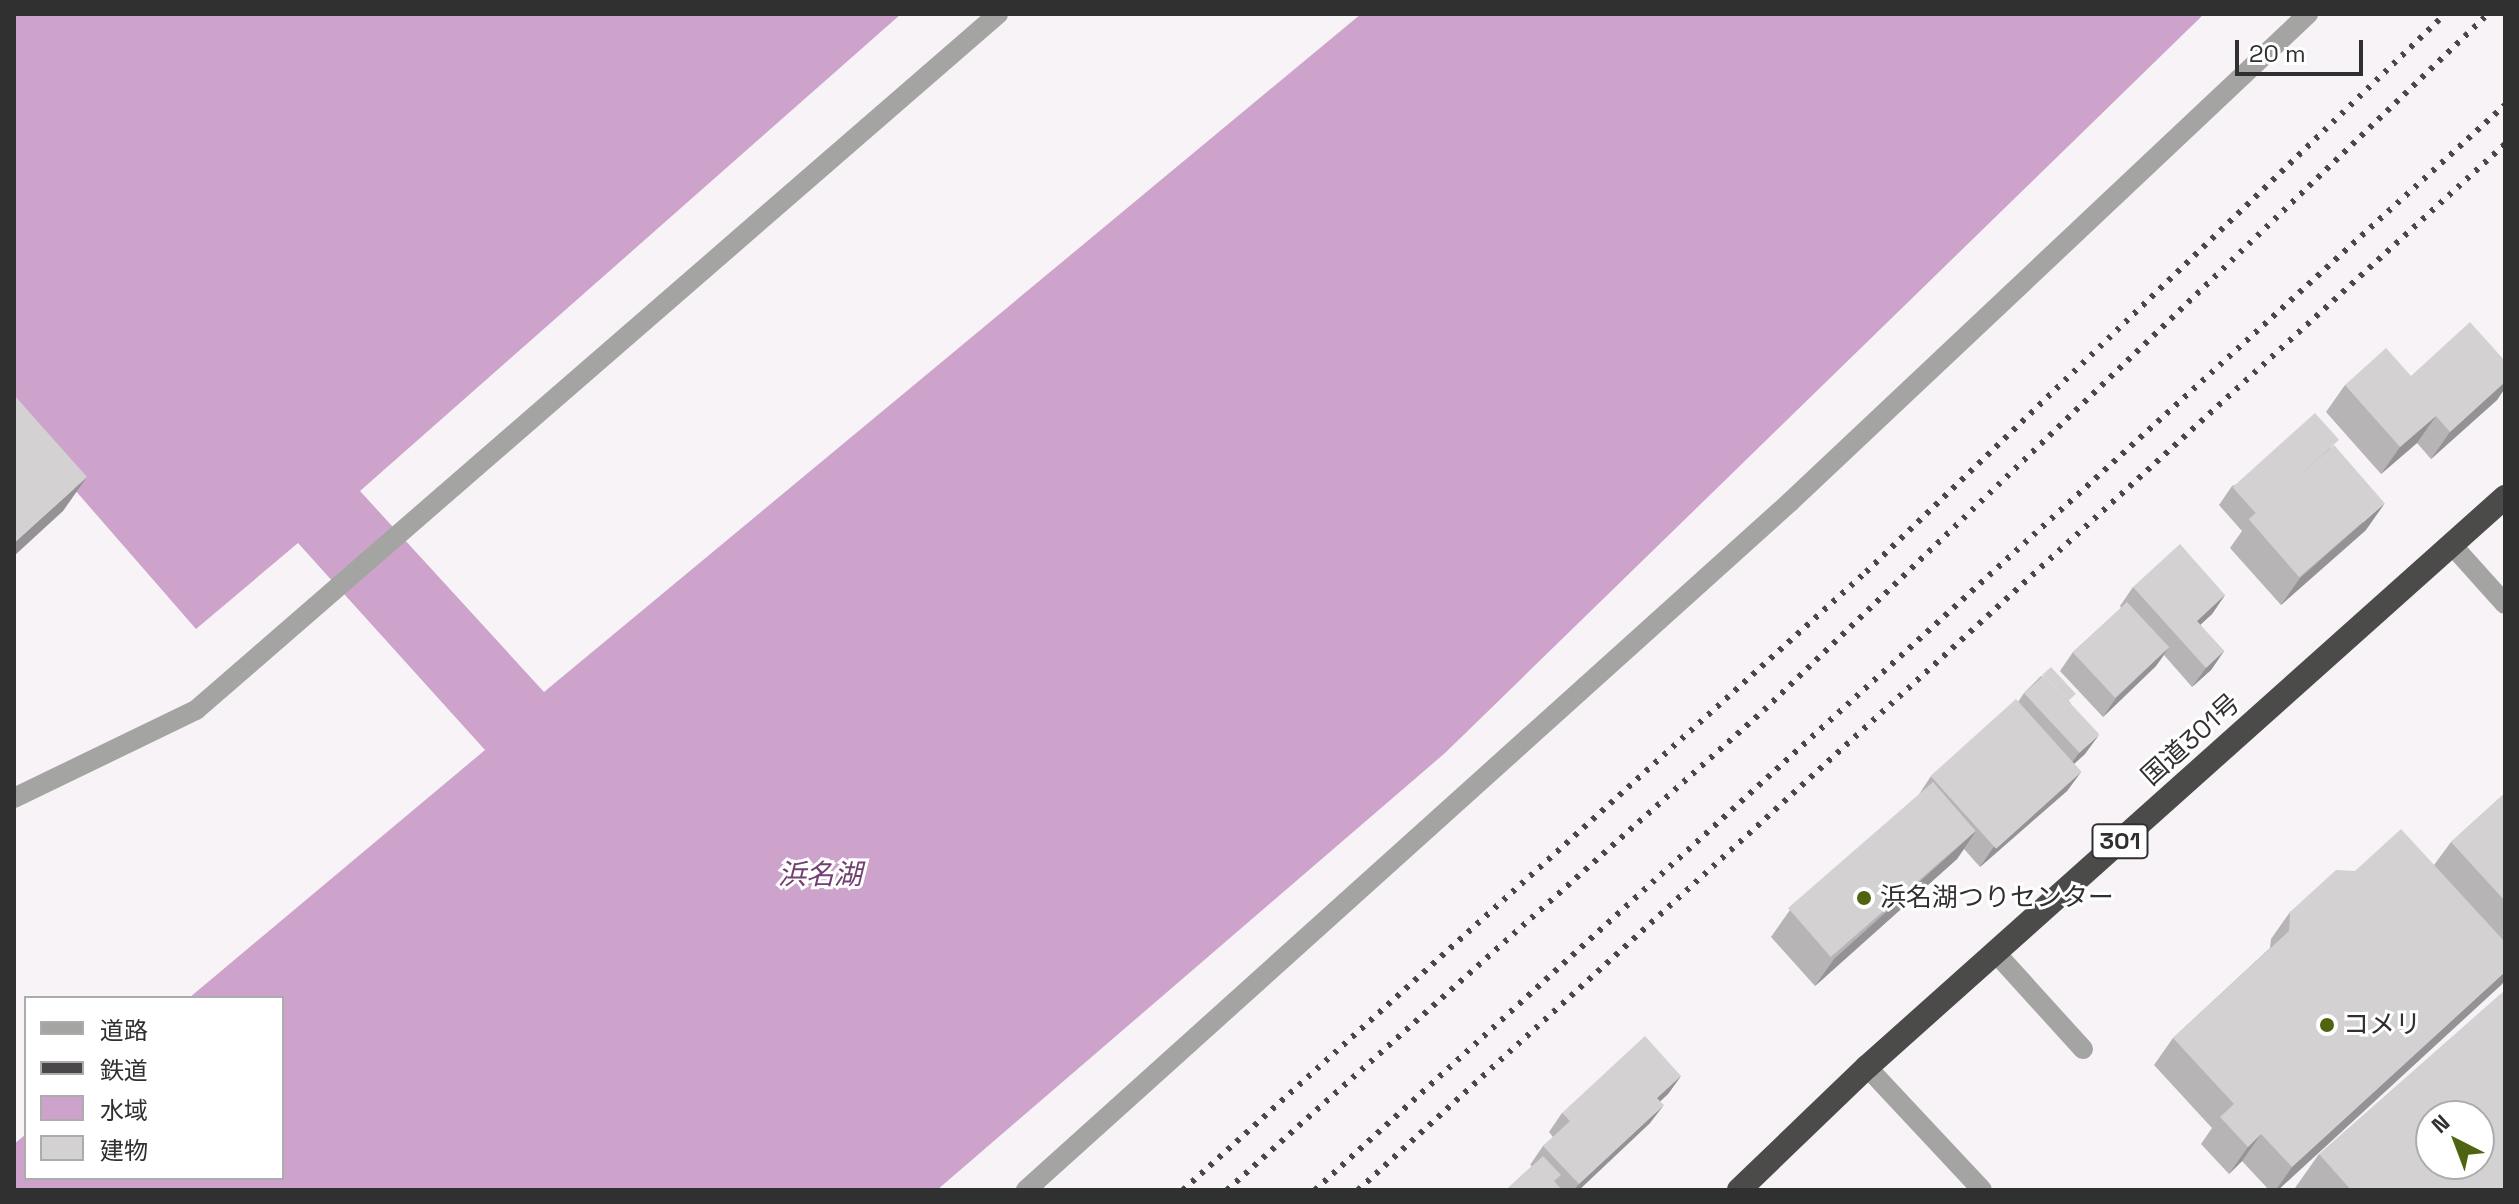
<!DOCTYPE html>
<meta charset="utf-8">
<style>
body{margin:0}
#map{position:relative;width:2519px;height:1204px;overflow:hidden;background:#f7f3f6;font-family:"Space Grotesk","Noto Sans JP",sans-serif}
div>[style]{position:absolute}
[style*='--x']{left:calc(var(--x)*1px);top:calc(var(--y)*1px);width:calc(var(--w)*1px);rotate:calc(var(--a)*1deg)}
.water>*{inset:0;background:#cda3cb}
.minor>*{height:20px;margin:-10px;padding:0 10px;transform-origin:10px;border-radius:10px;background:#a4a4a3}
.highway>*{height:24px;margin:-12px;padding:0 12px;transform-origin:12px;border-radius:12px;background:#4b4c49}
.rail>*{height:6px;margin-top:-3px;transform-origin:0;background:repeating-linear-gradient(90deg,#494749 0 4px,transparent 0 12px)}
.wall>*{inset:0;background:#b6b4b5}
.shaded-wall>*{inset:0;background:#949294}
.building>*{inset:0;background:#d4d1d3;transform-origin:0 0}
.dots>*{width:22px;height:22px;translate:-50% -50%;box-sizing:border-box;border:4px solid #fff;border-radius:50%}
span{translate:-50% -50%;white-space:nowrap;text-align:center;line-height:1.15;-webkit-text-stroke:6px #fff;paint-order:stroke}
.shield-label span{padding:2px 6px;background:#fff;border:2px solid;border-radius:6px;-webkit-text-stroke-width:0}
.shield-label{font-size:24px;color:#313031;font-weight:700}
.street-label{font-size:26px;color:#313031}
.poi-label{font-size:26px;color:#313031}
.left{translate:0 -50%;text-align:left}
.water-label{font-size:28px;color:#733e72;font-style:italic}
.frame{position:absolute;inset:0;border:16px solid #313031;pointer-events:none}
.legend{position:absolute;left:24px;top:996px;width:260px;height:184px;box-sizing:border-box;background:#fff;border:2px solid #adacad;margin:0;padding:10px 14px;list-style:none;font-size:24px;color:#313031}
.legend li{display:flex;align-items:center;gap:16px;height:40px}
.legend b{width:40px;border:2px solid #adacad}
.north{position:absolute;left:2415px;top:1100px;width:80px;height:80px;box-sizing:border-box;background:#fff;border:2px solid #adacad;border-radius:50%;rotate:318deg;font-size:22px;font-weight:700;line-height:32px;text-align:center;color:#313031}
.north::after{content:'';display:block;margin:auto;width:28px;height:36px;background:#4f6410;clip-path:polygon(50% 0,100% 100%,50% 72%,0 100%)}
.scale{position:absolute;left:2235px;top:40px;width:128px;height:36px;box-sizing:border-box;border:4px solid #313031;border-top:0;padding-left:10px;font-size:24px;line-height:28px;white-space:nowrap;color:#313031;-webkit-text-stroke:6px #fff;paint-order:stroke}
</style>
<div id="map">
<div class="water">
<div style="clip-path:polygon(14px 14px,901px 14px,360px 491px,544px 692px,1361px 14px,2204px 14px,1445px 753px,937px 1190px,14px 1190px,14px 1144px,26px 1134px,26px 1178px,282px 1178px,282px 998px,189px 998px,485px 750px,298px 543px,196px 629px,14px 420px)"></div>
</div>
<div class="minor">
<div style="--x:2452;--y:545;--w:79;--a:48.1"></div>
<div style="--x:14;--y:798;--w:202;--a:-25.8"></div>
<div style="--x:196;--y:710;--w:1062;--a:-40.95"></div>
<div style="--x:1995;--y:952;--w:131;--a:47.8"></div>
<div style="--x:1867;--y:1067;--w:168;--a:46.9"></div>
<div style="--x:1026;--y:1190;--w:1028;--a:-42"></div>
<div style="--x:1790;--y:502;--w:712;--a:-43.29"></div>
</div>
<div class="highway">
<div style="--x:1739;--y:1190;--w:178;--a:-43.9"></div>
<div style="--x:1867;--y:1067;--w:856;--a:-41.78"></div>
</div>
<div class="rail">
<div style="--x:1183;--y:1190;--w:921;--a:-42.14"></div>
<div style="--x:1866;--y:572;--w:804;--a:-43.94"></div>
<div style="--x:1227;--y:1190;--w:720;--a:-41.79"></div>
<div style="--x:1764;--y:710;--w:1004;--a:-43.87"></div>
<div style="--x:1315;--y:1190;--w:1610;--a:-42.36"></div>
<div style="--x:1358;--y:1190;--w:1552;--a:-42.36"></div>
</div>
<div class="wall">
<div style="clip-path:polygon(2505px 361px,2505px 388px,2497px 400px,2431px 459px,2417px 443px,2381px 474px,2326px 412px,2345px 385px,2411px 376px)"></div>
<div style="clip-path:polygon(2335px 446px,2366px 530px,2281px 605px,2230px 548px,2242px 531px,2219px 505px,2232px 486px)"></div>
<div style="clip-path:polygon(2133px 587px,2225px 595px,2212px 614px,2200px 625px,2224px 651px,2211px 670px,2192px 687px,2164px 655px,2156px 666px,2103px 717px,2060px 671px,2073px 652px,2121px 608px,2120px 606px)"></div>
<div style="clip-path:polygon(2041px 676px,2070px 702px,2085px 754px,2074px 764px,2081px 772px,2067px 791px,1980px 867px,1964px 849px,1957px 859px,1815px 986px,1771px 937px,1790px 910px,1918px 796px,1931px 776px,2018px 702px,2024px 693px)"></div>
<div style="clip-path:polygon(2505px 793px,2505px 980px,2501px 985px,2278px 1190px,2269px 1190px,2242px 1161px,2229px 1174px,2201px 1144px,2212px 1128px,2154px 1065px,2173px 1038px,2270px 948px,2271px 939px,2290px 912px,2355px 871px,2434px 865px,2451px 842px)"></div>
<div style="clip-path:polygon(1681px 1076px,1668px 1094px,1660px 1101px,1650px 1123px,1579px 1190px,1506px 1190px,1532px 1166px,1530px 1165px,1543px 1146px,1553px 1137px,1549px 1132px,1562px 1113px)"></div>
<div style="clip-path:polygon(2319px 1154px,2505px 1190px,2297px 1190px,2295px 1188px)"></div>
</div>
<div class="shaded-wall">
<div style="clip-path:polygon(2505px 382px,2505px 388px,2497px 400px,2431px 459px,2450px 432px)"></div>
<div style="clip-path:polygon(2436px 416px,2417px 443px,2381px 474px,2400px 447px)"></div>
<div style="clip-path:polygon(87px 477px,63px 511px,14px 556px,14px 543px)"></div>
<div style="clip-path:polygon(2385px 503px,2366px 530px,2281px 605px,2300px 578px)"></div>
<div style="clip-path:polygon(2225px 595px,2212px 614px,2184px 640px,2197px 621px)"></div>
<div style="clip-path:polygon(2169px 647px,2156px 666px,2103px 717px,2116px 698px)"></div>
<div style="clip-path:polygon(2224px 651px,2211px 670px,2192px 687px,2206px 668px)"></div>
<div style="clip-path:polygon(2099px 735px,2085px 754px,2065px 772px,2079px 753px)"></div>
<div style="clip-path:polygon(2081px 772px,2067px 791px,1980px 867px,1993px 848px)"></div>
<div style="clip-path:polygon(1976px 831px,1957px 859px,1815px 986px,1834px 959px)"></div>
<div style="clip-path:polygon(2505px 972px,2505px 980px,2501px 985px,2278px 1190px,2276px 1190px,2292px 1167px)"></div>
<div style="clip-path:polygon(1681px 1076px,1668px 1094px,1644px 1117px,1657px 1098px)"></div>
<div style="clip-path:polygon(1664px 1105px,1650px 1123px,1579px 1190px,1574px 1190px,1579px 1184px)"></div>
<div style="clip-path:polygon(2261px 1134px,2242px 1161px,2229px 1174px,2248px 1147px)"></div>
</div>
<div class="building">
<div style="clip-path:polygon(2470px 322px,2505px 361px,2505px 382px,2450px 432px,2436px 416px,2400px 447px,2345px 385px,2386px 348px,2411px 376px)"></div>
<div style="clip-path:polygon(14px 395px,87px 477px,14px 543px)"></div>
<div style="left:2315px;top:413px;width:36px;height:111px;rotate:48deg"></div>
<div style="left:2334px;top:445px;width:77px;height:113px;rotate:49deg"></div>
<div style="clip-path:polygon(2180px 544px,2225px 595px,2197px 621px,2224px 651px,2206px 668px,2133px 587px)"></div>
<div style="left:2127px;top:602px;width:62px;height:74px;rotate:47deg"></div>
<div style="clip-path:polygon(2051px 667px,2076px 694px,2068px 701px,2044px 675px,2041px 676px)"></div>
<div style="left:2044px;top:675px;width:81px;height:27px;rotate:47deg"></div>
<div style="left:2016px;top:699px;width:98px;height:115px;rotate:48deg"></div>
<div style="left:1933px;top:782px;width:65px;height:192px;rotate:49deg"></div>
<div style="clip-path:polygon(2505px 793px,2505px 901px,2451px 842px)"></div>
<div style="clip-path:polygon(2401px 829px,2505px 942px,2505px 972px,2292px 1167px,2261px 1134px,2248px 1147px,2220px 1117px,2234px 1104px,2173px 1038px,2289px 931px,2290px 912px,2336px 870px,2355px 871px)"></div>
<div style="clip-path:polygon(evenodd,2505px 990px,2505px 1190px,2351px 1190px,2319px 1154px,2505px 990px,2431px 1116px,2479px 1116px,2479px 1164px,2431px 1164px,2431px 1116px)"></div>
<div style="clip-path:polygon(1645px 1036px,1681px 1076px,1657px 1098px,1664px 1105px,1579px 1184px,1543px 1146px,1570px 1121px,1562px 1113px)"></div>
<div style="clip-path:polygon(1543px 1156px,1561px 1175px,1554px 1181px,1562px 1190px,1506px 1190px)"></div>
</div>
<div class="dots">
<div style="left:1864px;top:898px;background:#4f6410"></div>
<div style="left:2327px;top:1025px;background:#4f6410"></div>
</div>
<div class="shield-label">
<span style="left:2120px;top:841px">301</span>
</div>
<div class="street-label">
<span style="left:2191px;top:740px;rotate:-42deg">国道301号</span>
</div>
<div class="poi-label">
<span class="left" style="left:1880px;top:898px">浜名湖つりセンター</span>
<span class="left" style="left:2343px;top:1025px">コメリ</span>
</div>
<div class="water-label">
<span style="left:820px;top:874px">浜名湖</span>
</div>
<div class="frame"></div>
<ul class="legend">
<li><b style="height:10px;background:#a4a4a3"></b>道路</li>
<li><b style="height:10px;background:#494749"></b>鉄道</li>
<li><b style="height:22px;background:#cda3cb"></b>水域</li>
<li><b style="height:22px;background:#d4d1d3"></b>建物</li>
</ul>
<div class="north">N</div>
<div class="scale">20 m</div>
</div>
